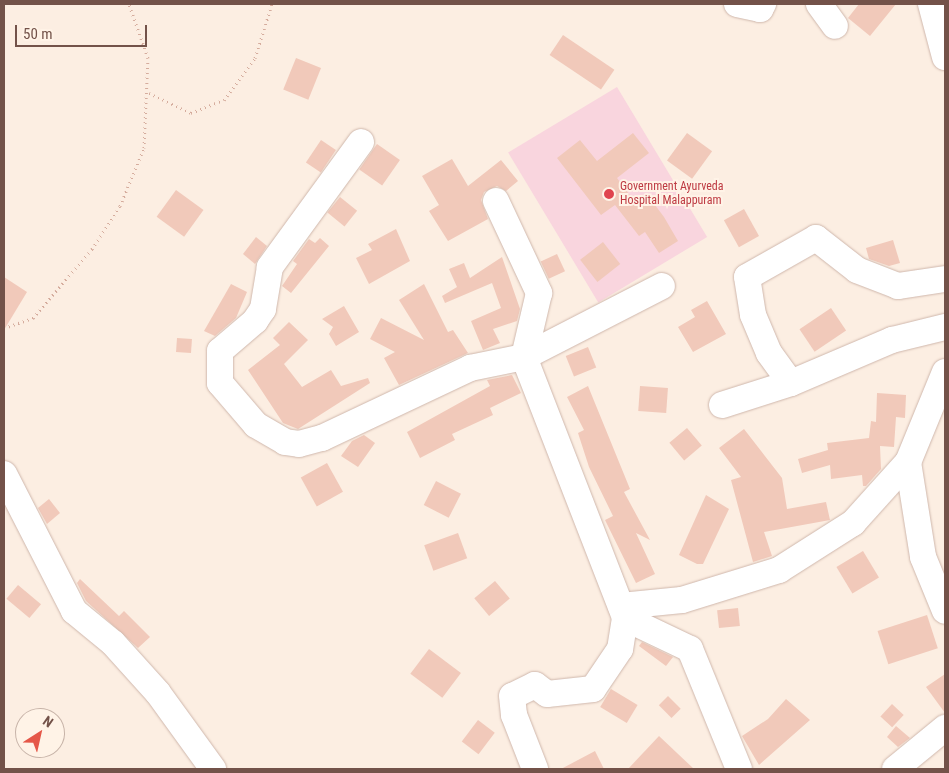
<!DOCTYPE html>
<style>
body{margin:0}
#map{position:relative;width:949px;height:773px;overflow:hidden;background:#fceee2;font-family:"Roboto Condensed",sans-serif}
div>[style]{position:absolute}
[style*='--x']{left:calc(var(--x)*1px);top:calc(var(--y)*1px);width:calc(var(--w)*1px);rotate:calc(var(--a)*1deg)}
.medical>*{inset:0;background:#f9d5de;transform-origin:0 0}
.building>*{inset:0;background:#f1c9ba;transform-origin:0 0}
.path>*{height:3px;margin-top:-1.5px;transform-origin:0;background:repeating-linear-gradient(90deg,#d5ac9d 0 1px,transparent 0 5px)}
.roads{filter:drop-shadow(0 0 1px #cfb7ac) drop-shadow(0 0 1px #cfb7ac)}
.minor>*{height:26px;margin:-13px;padding:0 13px;transform-origin:13px;border-radius:13px;background:#fff}
.dots>*{width:14px;height:14px;translate:-50% -50%;box-sizing:border-box;border:2px solid #fff3e7;border-radius:50%}
span{translate:-50% -50%;white-space:nowrap;text-align:center;line-height:1.15;-webkit-text-stroke:4px #fff3e7;paint-order:stroke}
.health-label{font-size:12px;color:#be3a42}
.left{translate:0 -50%;text-align:left}
.frame{position:absolute;inset:0;border:5px solid #735249;pointer-events:none}
.north{position:absolute;left:15px;top:708px;width:50px;height:50px;box-sizing:border-box;background:#fff3e7;border:1px solid #c7b3a8;border-radius:50%;rotate:35deg;font-size:14px;font-weight:700;line-height:20px;text-align:center;color:#735249}
.north::after{content:'';display:block;margin:auto;width:18px;height:22px;background:#e55748;clip-path:polygon(50% 0,100% 100%,50% 72%,0 100%)}
.scale{position:absolute;left:15px;top:25px;width:132px;height:22px;box-sizing:border-box;border:2px solid #735249;border-top:0;padding-left:6px;font-size:15px;line-height:18px;white-space:nowrap;color:#735249;-webkit-text-stroke:4px #fff3e7;paint-order:stroke}
</style>
<div id="map">
<div class="medical">
<div style="left:617px;top:87px;width:175px;height:127px;rotate:59deg"></div>
</div>
<div class="building">
<div style="clip-path:polygon(859px 4px,896px 4px,870px 36px,848px 18px)"></div>
<div style="left:563px;top:35px;width:62px;height:24px;rotate:34deg"></div>
<div style="left:296px;top:58px;width:27px;height:34px;rotate:22deg"></div>
<div style="clip-path:polygon(633px 133px,649px 153px,617px 178px,638px 206px,649px 197px,664px 217px,678px 241px,659px 253px,645px 232px,639px 236px,615px 205px,601px 215px,557px 158px,580px 140px,597px 161px)"></div>
<div style="left:687px;top:133px;width:31px;height:34px;rotate:36deg"></div>
<div style="left:321px;top:140px;width:18px;height:27px;rotate:34deg"></div>
<div style="left:377px;top:144px;width:28px;height:31px;rotate:35deg"></div>
<div style="clip-path:polygon(452px 159px,468px 186px,501px 160px,518px 181px,506px 191px,497px 186px,484px 192px,481px 200px,488px 219px,448px 241px,429px 211px,439px 205px,422px 176px)"></div>
<div style="left:176px;top:190px;width:34px;height:33px;rotate:36deg"></div>
<div style="left:340px;top:197px;width:22px;height:20px;rotate:39deg"></div>
<div style="left:744px;top:209px;width:31px;height:23px;rotate:61deg"></div>
<div style="clip-path:polygon(396px 229px,410px 261px,369px 284px,356px 258px,372px 250px,368px 244px)"></div>
<div style="clip-path:polygon(256px 237px,267px 246px,255px 264px,243px 254px)"></div>
<div style="clip-path:polygon(320px 238px,329px 246px,291px 293px,282px 286px,297px 264px,293px 261px,309px 239px,315px 243px)"></div>
<div style="clip-path:polygon(893px 240px,900px 263px,889px 266px,869px 259px,866px 248px)"></div>
<div style="left:603px;top:242px;width:28px;height:29px;rotate:52deg"></div>
<div style="left:557px;top:254px;width:19px;height:18px;rotate:65deg"></div>
<div style="clip-path:polygon(502px 257px,520px 309px,517px 321px,493px 329px,500px 343px,483px 350px,471px 321px,501px 308px,492px 283px,445px 303px,442px 296px,457px 287px,449px 269px,464px 263px,470px 278px)"></div>
<div style="clip-path:polygon(4px 277px,27px 292px,4px 330px)"></div>
<div style="clip-path:polygon(231px 284px,247px 292px,236px 318px,215px 336px,204px 331px)"></div>
<div style="clip-path:polygon(424px 284px,448px 332px,453px 330px,468px 353px,399px 385px,384px 358px,395px 352px,370px 339px,381px 318px,424px 340px,399px 300px)"></div>
<div style="clip-path:polygon(707px 301px,726px 334px,693px 352px,678px 327px,695px 317px,691px 310px)"></div>
<div style="clip-path:polygon(344px 306px,359px 332px,336px 346px,329px 334px,333px 327px,322px 319px)"></div>
<div style="left:831px;top:308px;width:27px;height:38px;rotate:56deg"></div>
<div style="clip-path:polygon(289px 322px,308px 340px,284px 364px,302px 387px,331px 370px,341px 386px,368px 378px,370px 383px,298px 429px,283px 423px,248px 370px,280px 345px,273px 338px)"></div>
<div style="left:177px;top:338px;width:15px;height:14px;rotate:4deg"></div>
<div style="left:588px;top:347px;width:22px;height:24px;rotate:68deg"></div>
<div style="clip-path:polygon(512px 375px,521px 393px,490px 408px,493px 415px,452px 434px,455px 440px,420px 458px,407px 432px,490px 386px,487px 380px)"></div>
<div style="clip-path:polygon(588px 386px,630px 489px,624px 492px,650px 540px,636px 533px,655px 574px,636px 583px,605px 520px,613px 516px,589px 467px,578px 433px,584px 430px,567px 397px)"></div>
<div style="left:640px;top:386px;width:28px;height:25px;rotate:4deg"></div>
<div style="clip-path:polygon(877px 393px,906px 395px,905px 418px,896px 417px,894px 447px,880px 446px,881px 469px,866px 486px,863px 486px,862px 475px,831px 479px,830px 465px,802px 473px,798px 459px,828px 450px,827px 443px,869px 438px,871px 421px,876px 422px)"></div>
<div style="left:687px;top:428px;width:23px;height:23px;rotate:50deg"></div>
<div style="clip-path:polygon(744px 429px,782px 478px,787px 509px,826px 502px,830px 520px,764px 532px,772px 556px,753px 562px,731px 480px,741px 477px,719px 448px)"></div>
<div style="clip-path:polygon(364px 435px,375px 443px,358px 467px,341px 456px,352px 441px)"></div>
<div style="left:327px;top:463px;width:33px;height:30px;rotate:61deg"></div>
<div style="left:436px;top:481px;width:28px;height:27px;rotate:27deg"></div>
<div style="clip-path:polygon(706px 495px,729px 509px,703px 564px,697px 564px,679px 555px)"></div>
<div style="clip-path:polygon(49px 499px,60px 513px,47px 524px,38px 508px)"></div>
<div style="left:458px;top:533px;width:27px;height:36px;rotate:70deg"></div>
<div style="left:863px;top:551px;width:31px;height:31px;rotate:59deg"></div>
<div style="clip-path:polygon(80px 579px,119px 616px,124px 611px,150px 637px,138px 648px,86px 601px,77px 583px)"></div>
<div style="left:495px;top:581px;width:23px;height:27px;rotate:50deg"></div>
<div style="left:18px;top:585px;width:30px;height:18px;rotate:40deg"></div>
<div style="left:738px;top:608px;width:18px;height:21px;rotate:84deg"></div>
<div style="left:927px;top:615px;width:35px;height:52px;rotate:72deg"></div>
<div style="clip-path:polygon(642px 642px,673px 657px,666px 666px,639px 646px)"></div>
<div style="left:429px;top:649px;width:40px;height:31px;rotate:37deg"></div>
<div style="clip-path:polygon(945px 674px,945px 713px,926px 687px)"></div>
<div style="left:611px;top:689px;width:31px;height:21px;rotate:31deg"></div>
<div style="left:668px;top:696px;width:18px;height:13px;rotate:45deg"></div>
<div style="clip-path:polygon(786px 699px,810px 720px,759px 765px,742px 736px,768px 719px)"></div>
<div style="left:892px;top:704px;width:16px;height:17px;rotate:43deg"></div>
<div style="left:478px;top:720px;width:21px;height:27px;rotate:37deg"></div>
<div style="clip-path:polygon(896px 726px,910px 738px,898px 747px,887px 737px)"></div>
<div style="clip-path:polygon(659px 736px,694px 769px,628px 769px)"></div>
<div style="clip-path:polygon(595px 751px,604px 769px,561px 769px)"></div>
</div>
<div class="path">
<div style="--x:149;--y:93;--w:47;--a:25.5"></div>
<div style="--x:191;--y:113;--w:35;--a:-22"></div>
<div style="--x:224;--y:100;--w:52;--a:-53.6"></div>
<div style="--x:255;--y:58;--w:57;--a:-72.5"></div>
<div style="--x:4;--y:328;--w:31;--a:-19"></div>
<div style="--x:33;--y:318;--w:91;--a:-49.5"></div>
<div style="--x:92;--y:249;--w:51;--a:-56.9"></div>
<div style="--x:120;--y:206;--w:63;--a:-67.5"></div>
<div style="--x:144;--y:148;--w:90;--a:-87.5"></div>
<div style="--x:148;--y:58;--w:57;--a:-109.4"></div>
</div>
<div class="roads">
<div class="minor">
<div style="--x:737;--y:4;--w:24;--a:12"></div>
<div style="--x:760;--y:9;--w:6;--a:-59"></div>
<div style="--x:819;--y:4;--w:27;--a:54"></div>
<div style="--x:931;--y:4;--w:55;--a:75.2"></div>
<div style="--x:361;--y:142;--w:155;--a:126.1"></div>
<div style="--x:270;--y:267;--w:43;--a:99.5"></div>
<div style="--x:263;--y:309;--w:14;--a:124"></div>
<div style="--x:255;--y:321;--w:46;--a:139.4"></div>
<div style="--x:220;--y:351;--w:32;--a:90"></div>
<div style="--x:220;--y:383;--w:55;--a:49.4"></div>
<div style="--x:256;--y:425;--w:34;--a:30"></div>
<div style="--x:285;--y:442;--w:14;--a:8"></div>
<div style="--x:299;--y:444;--w:24;--a:-15"></div>
<div style="--x:322;--y:438;--w:164;--a:-25.3"></div>
<div style="--x:470;--y:368;--w:55;--a:-11.5"></div>
<div style="--x:524;--y:357;--w:280;--a:68.8"></div>
<div style="--x:625;--y:618;--w:31;--a:99"></div>
<div style="--x:620;--y:649;--w:48;--a:124"></div>
<div style="--x:593;--y:689;--w:46;--a:173.8"></div>
<div style="--x:547;--y:694;--w:15;--a:-143"></div>
<div style="--x:535;--y:685;--w:25;--a:154"></div>
<div style="--x:512;--y:696;--w:19;--a:84"></div>
<div style="--x:514;--y:715;--w:58;--a:68.7"></div>
<div style="--x:496;--y:201;--w:102;--a:64.9"></div>
<div style="--x:539;--y:293;--w:66;--a:103.2"></div>
<div style="--x:945;--y:279;--w:48;--a:171.5"></div>
<div style="--x:898;--y:286;--w:44;--a:-158.7"></div>
<div style="--x:857;--y:270;--w:52;--a:-142"></div>
<div style="--x:816;--y:238;--w:79;--a:150.5"></div>
<div style="--x:747;--y:277;--w:38;--a:81"></div>
<div style="--x:753;--y:315;--w:41;--a:67.2"></div>
<div style="--x:769;--y:353;--w:37;--a:54"></div>
<div style="--x:791;--y:383;--w:110;--a:-23.1"></div>
<div style="--x:892;--y:340;--w:55;--a:-13.8"></div>
<div style="--x:524;--y:357;--w:155;--a:-27.2"></div>
<div style="--x:945;--y:372;--w:97;--a:112.3"></div>
<div style="--x:908;--y:462;--w:96;--a:81"></div>
<div style="--x:923;--y:557;--w:58;--a:67.8"></div>
<div style="--x:722;--y:405;--w:72;--a:-17.7"></div>
<div style="--x:4;--y:474;--w:154;--a:62.9"></div>
<div style="--x:74;--y:611;--w:50;--a:39.4"></div>
<div style="--x:113;--y:643;--w:67;--a:48"></div>
<div style="--x:158;--y:693;--w:94;--a:54.1"></div>
<div style="--x:621;--y:606;--w:61;--a:-5.6"></div>
<div style="--x:682;--y:600;--w:102;--a:-17.2"></div>
<div style="--x:779;--y:570;--w:88;--a:-32.4"></div>
<div style="--x:853;--y:523;--w:82;--a:-48"></div>
<div style="--x:625;--y:618;--w:72;--a:25.5"></div>
<div style="--x:690;--y:649;--w:130;--a:67.8"></div>
<div style="--x:895;--y:769;--w:65;--a:-39.4"></div>
</div>
</div>
<div class="dots">
<div style="left:609px;top:194px;background:#e0444e"></div>
</div>
<div class="health-label">
<span class="left" style="left:620px;top:194px">Government Ayurveda<br>Hospital Malappuram</span>
</div>
<div class="frame"></div>
<div class="north">N</div>
<div class="scale">50 m</div>
</div>
